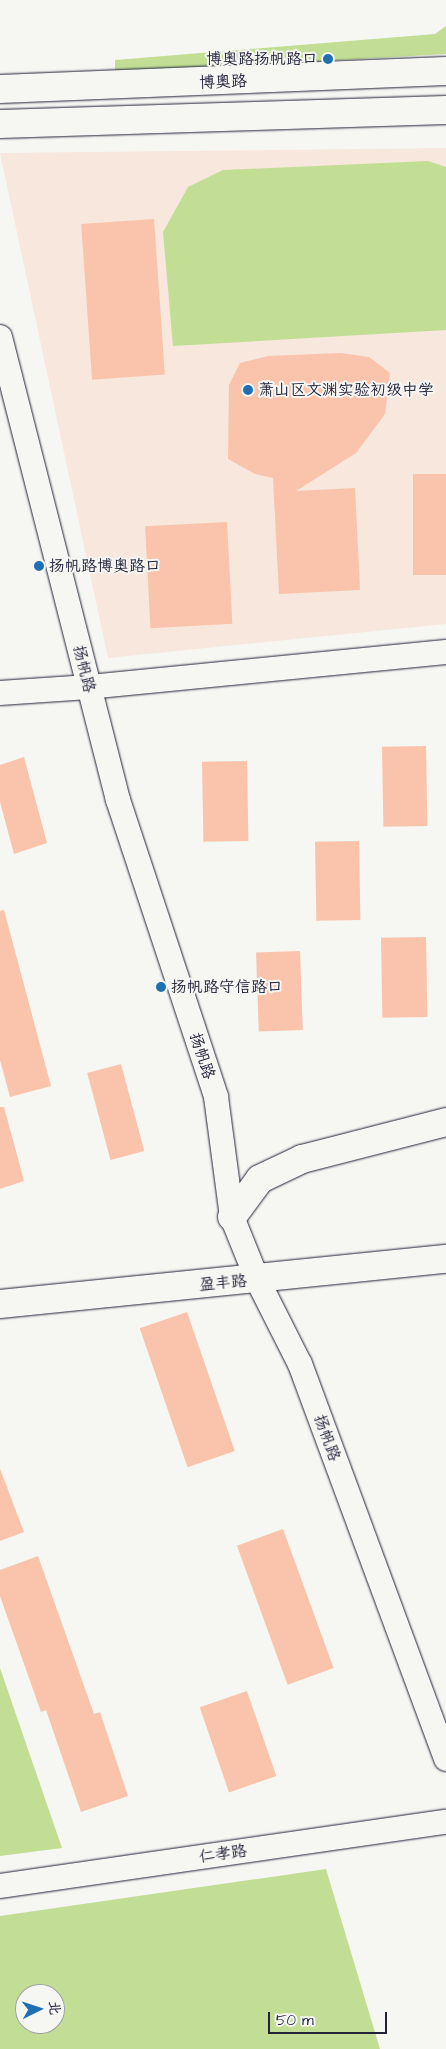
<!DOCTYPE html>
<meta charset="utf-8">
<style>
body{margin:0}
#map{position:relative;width:446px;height:2049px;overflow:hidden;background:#f6f6f2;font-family:"Architects Daughter","LXGW WenKai TC",sans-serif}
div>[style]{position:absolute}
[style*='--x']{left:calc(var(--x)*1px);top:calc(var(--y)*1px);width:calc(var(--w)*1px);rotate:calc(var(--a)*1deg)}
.built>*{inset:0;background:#f7e7dd}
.green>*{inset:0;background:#c2de95}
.building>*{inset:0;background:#f9c4ab;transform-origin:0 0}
.roads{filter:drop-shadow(0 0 1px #22223b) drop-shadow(0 0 1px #22223b)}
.minor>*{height:24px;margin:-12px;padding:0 12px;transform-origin:12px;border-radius:12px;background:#f6f6f2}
.major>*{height:28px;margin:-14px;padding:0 14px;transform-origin:14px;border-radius:14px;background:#f6f6f2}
.dots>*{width:14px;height:14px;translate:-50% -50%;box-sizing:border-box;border:2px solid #f6f6f2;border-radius:50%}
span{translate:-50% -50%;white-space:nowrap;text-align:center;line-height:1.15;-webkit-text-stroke:4px #f6f6f2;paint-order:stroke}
.poi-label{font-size:16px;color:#22223b}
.right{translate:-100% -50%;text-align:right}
.left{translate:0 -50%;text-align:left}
.street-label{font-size:16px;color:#22223b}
.north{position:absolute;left:15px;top:1984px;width:50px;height:50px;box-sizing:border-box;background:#f6f6f2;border:1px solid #a1a1a9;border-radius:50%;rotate:86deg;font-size:14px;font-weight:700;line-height:20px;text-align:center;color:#22223b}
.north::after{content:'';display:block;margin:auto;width:18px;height:22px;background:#1f6fb2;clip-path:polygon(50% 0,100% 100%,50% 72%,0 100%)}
.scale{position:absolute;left:268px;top:2012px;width:119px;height:22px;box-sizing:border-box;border:2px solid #22223b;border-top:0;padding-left:6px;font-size:15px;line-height:18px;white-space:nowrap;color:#22223b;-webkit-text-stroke:4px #f6f6f2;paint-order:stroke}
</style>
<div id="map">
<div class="built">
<div style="clip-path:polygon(446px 148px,446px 624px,108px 658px,0 153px)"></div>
</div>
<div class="green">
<div style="clip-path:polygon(446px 26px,446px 54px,115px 73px,115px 60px,435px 34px)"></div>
<div style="clip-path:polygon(428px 161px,446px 167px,446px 330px,173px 346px,163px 232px,188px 187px,223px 170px)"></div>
<div style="clip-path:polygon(0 1668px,62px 1848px,0 1856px)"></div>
<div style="clip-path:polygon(evenodd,326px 1869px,380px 2049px,0 2049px,0 1916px,326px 1869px,25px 1994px,55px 1994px,55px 2024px,25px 2024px,25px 1994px)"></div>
</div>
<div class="building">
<div style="left:154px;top:219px;width:156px;height:73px;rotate:86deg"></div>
<div style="clip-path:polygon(341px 353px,369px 357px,390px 373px,385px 414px,356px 453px,296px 491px,355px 488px,360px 590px,279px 594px,273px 478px,255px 474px,228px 459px,229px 385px,240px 363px,268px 356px)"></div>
<div style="left:446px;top:474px;width:101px;height:33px;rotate:90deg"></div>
<div style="left:227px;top:522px;width:102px;height:82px;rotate:87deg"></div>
<div style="left:426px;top:746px;width:80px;height:44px;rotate:89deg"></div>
<div style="clip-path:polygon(24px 757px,47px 843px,14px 854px,0 802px,0 765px)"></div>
<div style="left:247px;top:761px;width:80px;height:45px;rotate:89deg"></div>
<div style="left:359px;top:841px;width:79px;height:44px;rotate:89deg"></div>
<div style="clip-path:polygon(4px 910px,51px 1086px,10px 1097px,0 1060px,0 911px)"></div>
<div style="left:426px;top:937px;width:80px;height:45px;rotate:89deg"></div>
<div style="left:300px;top:951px;width:79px;height:44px;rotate:88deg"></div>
<div style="left:121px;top:1064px;width:90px;height:35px;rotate:75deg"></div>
<div style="clip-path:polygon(0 1107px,4px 1107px,24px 1181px,0 1189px)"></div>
<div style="left:187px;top:1312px;width:147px;height:50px;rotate:71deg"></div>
<div style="clip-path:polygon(0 1469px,24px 1532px,0 1541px)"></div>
<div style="left:283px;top:1529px;width:148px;height:49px;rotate:70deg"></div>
<div style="clip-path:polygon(38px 1556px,94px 1714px,100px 1712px,128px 1796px,81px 1812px,46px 1710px,41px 1712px,0 1596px,0 1570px)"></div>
<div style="left:247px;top:1691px;width:90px;height:50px;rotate:71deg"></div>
</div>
<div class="roads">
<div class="minor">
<div style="--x:0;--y:337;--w:478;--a:75.7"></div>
<div style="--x:118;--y:800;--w:313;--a:71.7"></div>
<div style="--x:216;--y:1097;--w:121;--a:82.4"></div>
<div style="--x:232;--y:1217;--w:67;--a:68"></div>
<div style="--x:257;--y:1279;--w:95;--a:63.2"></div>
<div style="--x:300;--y:1364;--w:421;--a:69.7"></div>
<div style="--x:0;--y:693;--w:89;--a:-3.9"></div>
<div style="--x:89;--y:687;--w:359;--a:-5.6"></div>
<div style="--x:0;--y:1886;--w:451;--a:-8.2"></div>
</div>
<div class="major">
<div style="--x:0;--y:89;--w:446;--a:-2.3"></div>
<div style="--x:0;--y:124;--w:446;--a:-1.8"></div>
<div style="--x:232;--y:1217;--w:47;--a:-53.6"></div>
<div style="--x:260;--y:1179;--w:47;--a:-25.5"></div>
<div style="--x:302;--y:1159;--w:149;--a:-14.4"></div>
<div style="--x:0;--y:1304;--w:448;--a:-5.8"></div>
</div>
</div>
<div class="dots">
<div style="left:328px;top:59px;background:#1f6fb2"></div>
<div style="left:248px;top:390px;background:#1f6fb2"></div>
<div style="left:39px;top:566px;background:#1f6fb2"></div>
<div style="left:161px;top:987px;background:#1f6fb2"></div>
</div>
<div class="poi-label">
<span class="right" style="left:318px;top:59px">博奥路扬帆路口</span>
<span class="left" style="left:258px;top:390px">萧山区文渊实验初级中学</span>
<span class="left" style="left:49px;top:566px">扬帆路博奥路口</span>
<span class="left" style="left:171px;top:987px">扬帆路守信路口</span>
</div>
<div class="street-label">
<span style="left:223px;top:82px;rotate:-2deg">博奥路</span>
<span style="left:84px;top:669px;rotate:76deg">扬帆路</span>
<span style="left:202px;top:1056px;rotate:72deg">扬帆路</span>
<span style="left:223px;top:1283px;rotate:-5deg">盈丰路</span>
<span style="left:327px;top:1438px;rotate:70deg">扬帆路</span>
<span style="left:223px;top:1854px;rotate:-8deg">仁孝路</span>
</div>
<div class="north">北</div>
<div class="scale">50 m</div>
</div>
